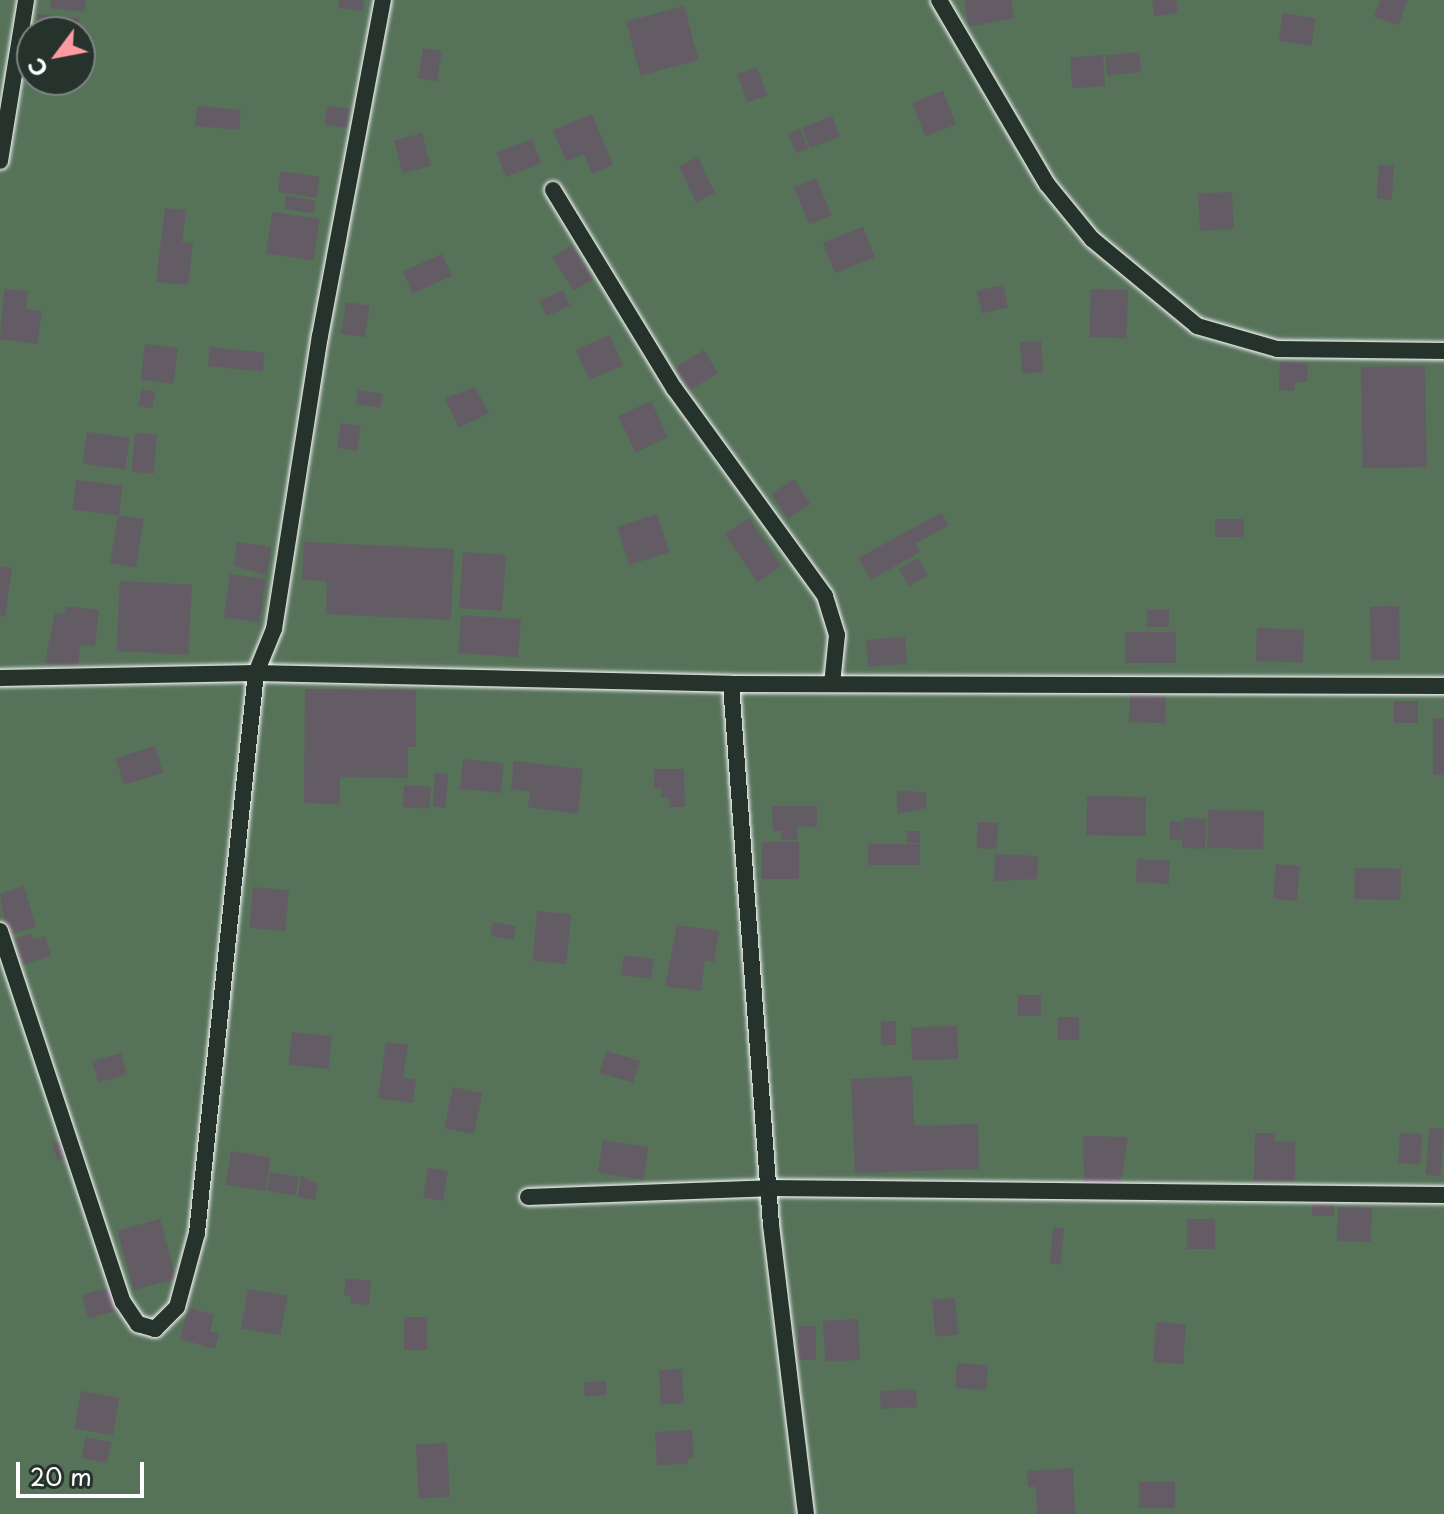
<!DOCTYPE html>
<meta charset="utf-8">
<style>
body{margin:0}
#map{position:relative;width:1444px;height:1514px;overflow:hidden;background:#26332d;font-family:"Playpen Sans",sans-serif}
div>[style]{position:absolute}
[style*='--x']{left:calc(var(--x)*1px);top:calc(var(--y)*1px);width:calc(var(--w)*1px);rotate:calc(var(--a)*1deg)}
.green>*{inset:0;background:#567259}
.building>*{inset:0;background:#645c65;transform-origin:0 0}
.roads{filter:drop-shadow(0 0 2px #fff) drop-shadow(0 0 2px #fff)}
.service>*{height:16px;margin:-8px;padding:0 8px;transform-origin:8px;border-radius:8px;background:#26332d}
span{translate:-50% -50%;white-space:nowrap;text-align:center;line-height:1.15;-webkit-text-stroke:6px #26332d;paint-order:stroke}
.north{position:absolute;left:16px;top:16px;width:80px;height:80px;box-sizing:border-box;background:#26332d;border:2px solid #7d8581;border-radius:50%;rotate:238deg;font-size:22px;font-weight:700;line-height:32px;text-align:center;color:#fff}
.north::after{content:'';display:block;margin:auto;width:28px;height:36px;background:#ff9aa2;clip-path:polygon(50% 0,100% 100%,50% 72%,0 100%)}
.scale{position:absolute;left:16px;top:1462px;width:128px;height:36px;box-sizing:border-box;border:4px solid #fff;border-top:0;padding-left:10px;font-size:24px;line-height:28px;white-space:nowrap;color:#fff;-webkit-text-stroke:6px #26332d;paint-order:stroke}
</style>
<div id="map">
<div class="green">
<div style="clip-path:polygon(evenodd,0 0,1444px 0,1444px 1514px,0 1514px,0 0,32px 32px,80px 32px,80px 80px,32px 80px,32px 32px)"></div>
</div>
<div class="building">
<div style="clip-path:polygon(51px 0,86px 0,84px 12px,50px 8px)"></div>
<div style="clip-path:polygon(339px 0,364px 0,363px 11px,338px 8px)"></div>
<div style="clip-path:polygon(964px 0,1011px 0,1014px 18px,969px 27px)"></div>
<div style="clip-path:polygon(1152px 0,1176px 0,1178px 13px,1154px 16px)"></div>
<div style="clip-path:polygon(1380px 0,1407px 0,1399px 25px,1374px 17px)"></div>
<div style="left:684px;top:6px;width:56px;height:60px;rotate:75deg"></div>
<div style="left:1283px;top:13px;width:33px;height:28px;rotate:9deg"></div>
<div style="clip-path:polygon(38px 14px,79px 18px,78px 32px,36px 32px)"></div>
<div style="left:423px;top:48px;width:19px;height:31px;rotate:9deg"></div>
<div style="left:1139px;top:52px;width:20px;height:34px;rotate:84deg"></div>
<div style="left:1103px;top:55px;width:31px;height:33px;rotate:86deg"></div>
<div style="left:757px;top:67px;width:30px;height:21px;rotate:70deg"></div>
<div style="left:943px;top:91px;width:36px;height:33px;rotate:69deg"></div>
<div style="left:197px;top:106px;width:44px;height:20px;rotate:5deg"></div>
<div style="left:327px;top:106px;width:23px;height:19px;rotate:7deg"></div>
<div style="clip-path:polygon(592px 114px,613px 165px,592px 174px,584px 154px,566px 161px,553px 130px)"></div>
<div style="left:832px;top:116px;width:22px;height:32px;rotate:69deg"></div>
<div style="left:800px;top:129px;width:21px;height:13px;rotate:67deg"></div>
<div style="left:422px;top:133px;width:34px;height:29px;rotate:75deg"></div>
<div style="left:532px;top:139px;width:26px;height:38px;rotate:69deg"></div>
<div style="left:698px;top:157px;width:40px;height:21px;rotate:65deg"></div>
<div style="left:1379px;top:165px;width:15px;height:34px;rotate:4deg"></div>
<div style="left:281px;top:171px;width:39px;height:21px;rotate:9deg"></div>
<div style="left:816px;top:178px;width:40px;height:24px;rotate:67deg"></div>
<div style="left:1232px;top:192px;width:37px;height:34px;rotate:87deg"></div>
<div style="left:286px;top:196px;width:30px;height:13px;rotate:9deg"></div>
<div style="clip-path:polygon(165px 208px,186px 210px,182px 242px,193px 243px,188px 285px,156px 282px)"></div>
<div style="left:272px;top:212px;width:48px;height:42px;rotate:8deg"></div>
<div style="left:863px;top:227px;width:33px;height:43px;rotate:69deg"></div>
<div style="left:572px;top:245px;width:40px;height:23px;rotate:58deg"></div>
<div style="left:442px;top:254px;width:24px;height:43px;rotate:66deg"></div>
<div style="left:1003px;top:285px;width:23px;height:27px;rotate:77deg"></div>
<div style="clip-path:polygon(4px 289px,28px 291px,26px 309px,42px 311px,37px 344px,0 339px)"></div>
<div style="left:1091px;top:289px;width:37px;height:48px;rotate:2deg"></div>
<div style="left:563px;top:290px;width:17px;height:26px;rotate:65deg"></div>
<div style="left:346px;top:302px;width:24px;height:32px;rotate:9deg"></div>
<div style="left:610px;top:335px;width:33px;height:37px;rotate:67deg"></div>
<div style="left:1041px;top:341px;width:31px;height:21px;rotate:86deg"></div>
<div style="left:145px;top:344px;width:33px;height:36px;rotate:7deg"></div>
<div style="left:210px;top:347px;width:55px;height:19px;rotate:6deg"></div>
<div style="left:704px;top:350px;width:27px;height:34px;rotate:59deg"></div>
<div style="clip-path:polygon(1280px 362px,1308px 363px,1307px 382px,1295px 382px,1294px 391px,1279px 390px)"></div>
<div style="left:1425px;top:366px;width:101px;height:64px;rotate:89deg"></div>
<div style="clip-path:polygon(475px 387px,489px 413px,459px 428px,445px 398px)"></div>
<div style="left:142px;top:389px;width:14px;height:17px;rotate:12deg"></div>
<div style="left:358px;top:390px;width:25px;height:14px;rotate:9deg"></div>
<div style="left:651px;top:401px;width:40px;height:36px;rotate:65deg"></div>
<div style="left:341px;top:423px;width:20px;height:25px;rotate:9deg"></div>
<div style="left:87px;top:432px;width:43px;height:32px;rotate:8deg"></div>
<div style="left:135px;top:433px;width:22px;height:39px;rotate:5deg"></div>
<div style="left:794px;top:479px;width:30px;height:27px;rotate:57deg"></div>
<div style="left:76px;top:480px;width:47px;height:30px;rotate:7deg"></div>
<div style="clip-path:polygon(941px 513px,949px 525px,915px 544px,920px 552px,871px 580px,858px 558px)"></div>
<div style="left:657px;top:514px;width:40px;height:42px;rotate:72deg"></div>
<div style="left:118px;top:515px;width:26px;height:49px;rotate:9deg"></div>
<div style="left:749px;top:518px;width:58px;height:29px;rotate:56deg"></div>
<div style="left:1244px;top:519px;width:18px;height:29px;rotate:90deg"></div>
<div style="clip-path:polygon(237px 542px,271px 547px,267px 575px,234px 566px)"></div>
<div style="clip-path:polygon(304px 542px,454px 549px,451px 620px,326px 614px,327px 581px,302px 580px)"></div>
<div style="left:463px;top:552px;width:43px;height:56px;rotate:4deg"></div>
<div style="left:918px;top:558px;width:20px;height:22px;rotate:60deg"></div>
<div style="clip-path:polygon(0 566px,12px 568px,5px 617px,0 616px)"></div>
<div style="left:230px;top:574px;width:36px;height:44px;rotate:8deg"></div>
<div style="left:120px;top:581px;width:72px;height:70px;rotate:3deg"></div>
<div style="clip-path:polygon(66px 606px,99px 610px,95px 646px,80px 645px,78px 667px,45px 663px,55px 613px,65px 614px)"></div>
<div style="left:1399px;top:606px;width:54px;height:29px;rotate:89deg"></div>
<div style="left:1147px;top:610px;width:22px;height:17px"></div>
<div style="left:461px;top:615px;width:60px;height:38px;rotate:4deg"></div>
<div style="left:1257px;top:628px;width:47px;height:33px;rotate:2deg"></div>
<div style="left:1125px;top:632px;width:51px;height:31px"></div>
<div style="left:905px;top:637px;width:27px;height:39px;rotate:86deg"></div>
<div style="clip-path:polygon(305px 689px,416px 690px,416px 747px,408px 747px,408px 778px,340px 777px,340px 804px,304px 803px)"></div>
<div style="left:1130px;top:693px;width:36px;height:29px;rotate:2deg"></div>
<div style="left:1418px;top:701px;width:22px;height:24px;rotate:90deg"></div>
<div style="left:1433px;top:718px;width:11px;height:57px"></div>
<div style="left:155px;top:746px;width:28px;height:41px;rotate:73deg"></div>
<div style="left:463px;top:759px;width:41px;height:30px;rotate:6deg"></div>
<div style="clip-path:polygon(514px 761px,583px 769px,578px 814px,528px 807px,530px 792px,511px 789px)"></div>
<div style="clip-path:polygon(654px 769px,684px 769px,685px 807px,669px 807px,670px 798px,661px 798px,661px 788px,654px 789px)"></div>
<div style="left:435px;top:773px;width:13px;height:34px;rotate:4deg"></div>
<div style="left:404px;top:785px;width:27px;height:22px;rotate:4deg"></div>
<div style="clip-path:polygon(897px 791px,926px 792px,926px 808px,897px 814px)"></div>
<div style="left:1087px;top:796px;width:59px;height:39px;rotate:1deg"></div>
<div style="clip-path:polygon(772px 806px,817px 806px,817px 827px,798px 826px,797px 840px,781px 840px,781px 831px,773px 831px)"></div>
<div style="left:1208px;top:810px;width:56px;height:38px;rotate:1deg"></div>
<div style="left:1183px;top:818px;width:23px;height:30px;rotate:2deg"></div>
<div style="left:1170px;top:821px;width:12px;height:19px"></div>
<div style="left:978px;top:822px;width:20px;height:26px;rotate:3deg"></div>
<div style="left:907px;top:831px;width:13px;height:12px"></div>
<div style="left:762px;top:842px;width:37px;height:37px"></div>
<div style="left:868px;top:844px;width:52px;height:21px"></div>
<div style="clip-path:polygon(995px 854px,1038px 856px,1037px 879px,994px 881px)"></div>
<div style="left:1137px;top:859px;width:33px;height:23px;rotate:3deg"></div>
<div style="left:1276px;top:864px;width:24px;height:35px;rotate:5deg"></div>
<div style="left:1355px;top:868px;width:46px;height:31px;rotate:1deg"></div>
<div style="clip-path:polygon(24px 886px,36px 927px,7px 935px,0 894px)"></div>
<div style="left:253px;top:887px;width:36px;height:41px;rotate:5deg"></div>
<div style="left:537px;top:911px;width:34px;height:50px;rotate:5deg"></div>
<div style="left:493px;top:922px;width:23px;height:14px;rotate:10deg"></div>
<div style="clip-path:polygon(677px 925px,719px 931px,714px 962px,705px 960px,701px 991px,665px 986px)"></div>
<div style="clip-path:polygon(31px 934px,33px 940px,45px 936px,51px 956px,22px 965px,14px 939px)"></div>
<div style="left:624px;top:955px;width:30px;height:20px;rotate:8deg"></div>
<div style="left:1018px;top:995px;width:23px;height:21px"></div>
<div style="left:1079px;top:1017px;width:23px;height:21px;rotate:90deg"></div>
<div style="left:881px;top:1021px;width:15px;height:24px"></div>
<div style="left:957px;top:1026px;width:33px;height:46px;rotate:88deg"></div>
<div style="left:292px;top:1032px;width:40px;height:33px;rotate:6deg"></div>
<div style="clip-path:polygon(386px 1042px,408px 1045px,403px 1078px,416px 1079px,413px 1103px,378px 1098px)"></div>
<div style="left:606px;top:1051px;width:35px;height:23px;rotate:16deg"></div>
<div style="left:121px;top:1053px;width:22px;height:30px;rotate:74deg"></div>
<div style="clip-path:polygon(912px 1076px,914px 1126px,978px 1124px,979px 1169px,855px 1173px,851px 1079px)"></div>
<div style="left:453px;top:1087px;width:30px;height:42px;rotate:12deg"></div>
<div style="left:1429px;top:1128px;width:15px;height:47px;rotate:4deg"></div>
<div style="clip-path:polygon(1255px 1133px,1275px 1133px,1275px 1141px,1295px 1142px,1295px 1181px,1254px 1181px)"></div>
<div style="left:1400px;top:1133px;width:22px;height:30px;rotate:3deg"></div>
<div style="clip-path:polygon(1083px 1136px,1128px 1137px,1121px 1183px,1084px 1183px)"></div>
<div style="left:603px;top:1140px;width:46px;height:33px;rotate:9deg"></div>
<div style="left:61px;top:1141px;width:18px;height:9px;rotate:74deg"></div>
<div style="left:231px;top:1151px;width:40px;height:34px;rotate:9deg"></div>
<div style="left:428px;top:1168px;width:20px;height:30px;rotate:9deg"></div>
<div style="left:270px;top:1172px;width:29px;height:19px;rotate:10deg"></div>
<div style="clip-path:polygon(301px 1176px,318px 1184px,315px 1200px,298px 1197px)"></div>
<div style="left:1312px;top:1204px;width:22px;height:12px"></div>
<div style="left:1338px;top:1207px;width:34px;height:34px;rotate:2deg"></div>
<div style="left:160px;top:1219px;width:62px;height:44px;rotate:75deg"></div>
<div style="left:1187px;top:1219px;width:28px;height:30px"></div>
<div style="left:1053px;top:1227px;width:11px;height:37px;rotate:5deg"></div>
<div style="clip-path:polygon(346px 1278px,371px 1281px,369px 1305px,350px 1303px,351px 1296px,344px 1296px)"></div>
<div style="left:112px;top:1287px;width:24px;height:31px;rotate:75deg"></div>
<div style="left:248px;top:1289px;width:40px;height:40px;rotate:10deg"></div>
<div style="left:955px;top:1298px;width:37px;height:23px;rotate:85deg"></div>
<div style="clip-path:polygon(188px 1307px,214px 1315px,210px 1331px,219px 1334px,215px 1349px,180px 1339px)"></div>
<div style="left:404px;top:1317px;width:23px;height:33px"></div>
<div style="left:858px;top:1319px;width:41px;height:35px;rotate:87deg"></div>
<div style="left:1156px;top:1322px;width:30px;height:40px;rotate:4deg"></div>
<div style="left:798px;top:1326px;width:18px;height:34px"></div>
<div style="left:957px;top:1363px;width:31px;height:25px;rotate:4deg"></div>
<div style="left:682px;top:1369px;width:34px;height:23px;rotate:87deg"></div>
<div style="left:606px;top:1381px;width:14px;height:22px;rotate:86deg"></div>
<div style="left:916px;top:1389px;width:18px;height:36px;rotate:87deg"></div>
<div style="left:81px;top:1391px;width:39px;height:38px;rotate:10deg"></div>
<div style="clip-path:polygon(692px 1430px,694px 1458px,687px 1458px,688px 1464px,657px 1465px,655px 1432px)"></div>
<div style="left:86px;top:1437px;width:26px;height:21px;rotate:13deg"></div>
<div style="left:447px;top:1443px;width:54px;height:31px;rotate:87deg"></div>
<div style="clip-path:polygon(1073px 1468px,1075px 1514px,1037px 1514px,1036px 1487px,1028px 1487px,1027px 1471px)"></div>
<div style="left:1139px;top:1482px;width:36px;height:26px"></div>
</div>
<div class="roads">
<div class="service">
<div style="--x:939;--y:0;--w:213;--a:59.6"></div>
<div style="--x:1047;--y:184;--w:71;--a:50.7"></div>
<div style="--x:1092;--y:239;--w:136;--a:39.6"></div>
<div style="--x:1197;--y:326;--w:83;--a:16"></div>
<div style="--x:1277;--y:349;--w:167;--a:0.7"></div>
<div style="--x:0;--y:161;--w:163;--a:-80.8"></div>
<div style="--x:553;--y:190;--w:232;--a:58.6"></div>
<div style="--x:674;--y:388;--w:257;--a:54"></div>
<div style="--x:825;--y:596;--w:41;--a:72.9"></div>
<div style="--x:837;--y:635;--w:49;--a:95.8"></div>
<div style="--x:0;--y:678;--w:256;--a:-1.1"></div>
<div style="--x:256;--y:673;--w:475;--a:1.3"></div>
<div style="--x:731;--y:684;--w:713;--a:0.16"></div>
<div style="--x:731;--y:684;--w:542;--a:85.77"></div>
<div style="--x:771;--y:1225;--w:291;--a:83.1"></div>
<div style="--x:0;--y:931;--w:391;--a:71.7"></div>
<div style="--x:123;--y:1302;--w:27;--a:56"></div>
<div style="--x:138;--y:1324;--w:18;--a:16"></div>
<div style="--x:155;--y:1329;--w:31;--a:-45"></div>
<div style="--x:177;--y:1307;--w:77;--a:-74.9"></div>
<div style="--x:197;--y:1233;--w:563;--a:-83.99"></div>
<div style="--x:256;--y:673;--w:48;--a:-67.8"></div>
<div style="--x:274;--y:629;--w:297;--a:-81.1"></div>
<div style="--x:320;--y:336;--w:342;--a:-79.4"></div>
<div style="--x:528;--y:1197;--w:241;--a:-2.1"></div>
<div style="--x:769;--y:1188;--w:675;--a:0.59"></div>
</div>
</div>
<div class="north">С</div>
<div class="scale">20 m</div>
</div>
